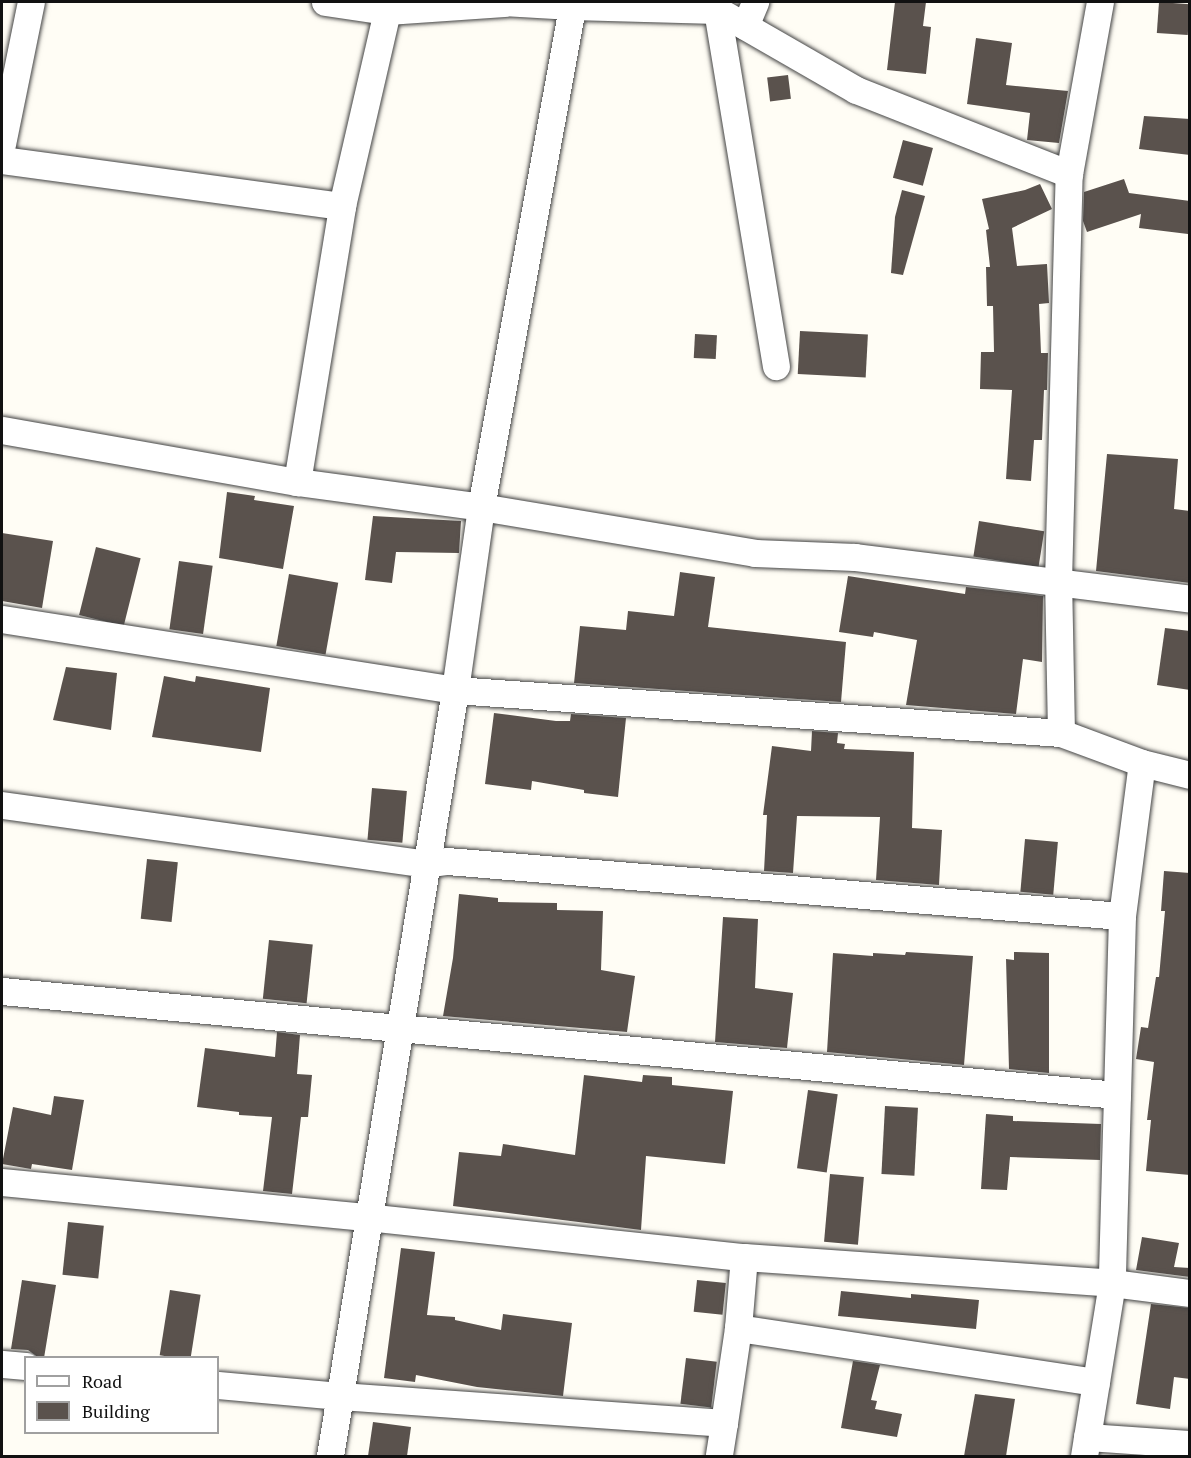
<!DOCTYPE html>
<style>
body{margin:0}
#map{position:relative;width:1191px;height:1458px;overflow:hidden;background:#fffdf5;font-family:"PT Serif",serif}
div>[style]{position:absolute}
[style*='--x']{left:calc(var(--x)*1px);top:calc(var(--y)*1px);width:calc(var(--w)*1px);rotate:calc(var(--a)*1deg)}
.building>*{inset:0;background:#5a524d;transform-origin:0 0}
.roads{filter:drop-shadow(0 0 2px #444) drop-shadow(0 0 2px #444)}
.minor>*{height:27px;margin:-13.5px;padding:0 13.5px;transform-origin:13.5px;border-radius:13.5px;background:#fff}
span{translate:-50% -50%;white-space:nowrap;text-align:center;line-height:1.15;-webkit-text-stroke:6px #fff;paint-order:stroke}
.frame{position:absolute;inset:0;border:3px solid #111;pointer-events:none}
.legend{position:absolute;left:24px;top:1356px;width:195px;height:78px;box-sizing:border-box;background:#fff;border:2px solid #a0a0a0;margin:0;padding:8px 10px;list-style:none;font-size:18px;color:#111}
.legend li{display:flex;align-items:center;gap:12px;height:30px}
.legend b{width:30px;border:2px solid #a0a0a0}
</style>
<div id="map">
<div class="building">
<div style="clip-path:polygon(895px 2px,926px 2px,923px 26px,931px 27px,926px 74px,887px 70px)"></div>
<div style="left:1159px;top:2px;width:31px;height:31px;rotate:4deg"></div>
<div style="clip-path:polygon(976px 38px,1012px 43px,1006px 85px,1068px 91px,1059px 143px,1027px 140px,1030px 113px,967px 104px)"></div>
<div style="left:788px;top:75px;width:24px;height:21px;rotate:83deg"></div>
<div style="clip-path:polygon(1144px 116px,1190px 119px,1190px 155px,1139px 149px)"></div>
<div style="left:903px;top:140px;width:31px;height:39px;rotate:15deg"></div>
<div style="clip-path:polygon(1124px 179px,1129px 193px,1190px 201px,1188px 234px,1139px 228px,1141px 214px,1087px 232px,1083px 221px,1084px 192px)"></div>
<div style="clip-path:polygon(1040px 184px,1052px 209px,1012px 228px,1017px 266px,1047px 264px,1049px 303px,1039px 304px,1041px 353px,1048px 353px,1047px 390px,1044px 390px,1042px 440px,1034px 440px,1031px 481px,1006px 479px,1012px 390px,980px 389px,981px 352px,994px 352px,993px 306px,987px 306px,986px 267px,990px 267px,986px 230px,989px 229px,982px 199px,1025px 190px)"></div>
<div style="clip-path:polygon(902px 190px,925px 196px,903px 275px,891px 273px,895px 217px)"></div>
<div style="left:800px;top:331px;width:68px;height:43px;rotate:3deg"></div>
<div style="left:695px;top:334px;width:22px;height:24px;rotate:3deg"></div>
<div style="clip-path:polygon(1107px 454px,1178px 459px,1174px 509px,1190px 511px,1190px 583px,1096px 571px)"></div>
<div style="clip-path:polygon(227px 492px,255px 496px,254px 500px,294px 506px,283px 569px,219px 558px)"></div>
<div style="clip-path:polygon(373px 516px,461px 521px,459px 553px,396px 552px,392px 583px,365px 580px)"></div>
<div style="left:979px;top:521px;width:66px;height:36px;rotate:9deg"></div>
<div style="clip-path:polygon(2px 533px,53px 541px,42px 608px,2px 601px)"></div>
<div style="left:96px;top:547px;width:46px;height:70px;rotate:14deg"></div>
<div style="left:179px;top:561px;width:34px;height:69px;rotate:8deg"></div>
<div style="clip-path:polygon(680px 572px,715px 577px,708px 627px,846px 642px,841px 702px,574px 683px,580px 626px,626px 630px,628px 611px,674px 616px)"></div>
<div style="left:289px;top:574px;width:50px;height:73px;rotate:10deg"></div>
<div style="clip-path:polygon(848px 576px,965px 594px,966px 587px,1043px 596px,1042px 662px,1023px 659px,1016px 714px,906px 705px,917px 640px,874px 632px,873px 637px,839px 632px)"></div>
<div style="clip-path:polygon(1165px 628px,1190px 631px,1190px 690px,1157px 685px)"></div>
<div style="clip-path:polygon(66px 667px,117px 673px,111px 730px,53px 720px)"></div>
<div style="clip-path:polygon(164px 676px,195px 682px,196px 676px,270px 688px,261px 752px,152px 737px)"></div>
<div style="clip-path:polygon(494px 713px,556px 721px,570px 721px,571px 714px,626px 718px,618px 797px,584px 793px,584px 790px,532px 781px,531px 790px,485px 784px)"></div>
<div style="clip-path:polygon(812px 731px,838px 733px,837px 743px,845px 744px,844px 749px,914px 752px,912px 828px,942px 830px,939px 885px,876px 880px,880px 817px,797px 816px,793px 873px,764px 871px,767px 815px,763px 815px,772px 746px,811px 751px)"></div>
<div style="left:372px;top:788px;width:35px;height:52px;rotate:5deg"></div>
<div style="left:1025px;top:839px;width:33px;height:53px;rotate:5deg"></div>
<div style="left:147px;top:859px;width:31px;height:60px;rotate:6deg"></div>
<div style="clip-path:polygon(1164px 871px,1190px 873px,1190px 1175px,1146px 1171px,1151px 1120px,1147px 1120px,1154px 1062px,1136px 1059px,1141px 1027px,1148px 1028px,1156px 977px,1159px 977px,1165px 911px,1161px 911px)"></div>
<div style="clip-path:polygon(459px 894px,498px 898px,498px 902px,557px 903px,557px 910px,603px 911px,601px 970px,635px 976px,627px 1032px,443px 1016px,453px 958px)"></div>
<div style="clip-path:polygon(723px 917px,758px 919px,755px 988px,793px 993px,787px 1048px,715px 1042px)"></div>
<div style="left:269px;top:940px;width:44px;height:59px;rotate:6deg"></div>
<div style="clip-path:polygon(906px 952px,973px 956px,964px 1065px,827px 1052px,833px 953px,873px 956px,873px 953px,905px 955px)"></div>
<div style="clip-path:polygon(1014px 952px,1049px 953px,1049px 1073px,1009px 1069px,1006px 959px,1014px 960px)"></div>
<div style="clip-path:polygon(277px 1032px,300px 1035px,297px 1074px,312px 1075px,308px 1117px,301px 1117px,292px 1194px,263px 1191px,272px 1117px,239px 1115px,239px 1112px,197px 1107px,205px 1048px,275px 1057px)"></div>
<div style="clip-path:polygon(584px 1075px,642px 1082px,643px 1075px,672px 1077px,672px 1085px,733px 1091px,725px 1164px,646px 1156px,641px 1230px,453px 1206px,459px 1152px,501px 1156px,503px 1144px,575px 1155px)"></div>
<div style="left:808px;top:1090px;width:30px;height:79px;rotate:8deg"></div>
<div style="clip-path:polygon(54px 1096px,84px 1100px,72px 1170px,32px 1164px,31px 1169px,2px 1164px,13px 1107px,51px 1115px)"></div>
<div style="left:885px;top:1106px;width:33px;height:68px;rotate:3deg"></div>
<div style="clip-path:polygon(986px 1114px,1013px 1116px,1013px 1121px,1101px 1124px,1100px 1160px,1010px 1157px,1007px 1190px,981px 1189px)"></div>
<div style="left:830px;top:1174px;width:34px;height:68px;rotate:5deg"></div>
<div style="left:68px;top:1222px;width:36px;height:53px;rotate:6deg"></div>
<div style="clip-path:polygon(1142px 1237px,1179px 1243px,1174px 1267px,1190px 1268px,1190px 1277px,1136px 1270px)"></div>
<div style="clip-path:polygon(401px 1248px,435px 1252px,427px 1315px,455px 1317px,455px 1320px,501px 1330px,503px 1314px,572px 1323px,563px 1396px,477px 1387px,416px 1375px,415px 1382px,384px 1378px)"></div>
<div style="clip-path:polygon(22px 1280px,56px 1285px,44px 1358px,39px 1358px,28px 1350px,11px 1349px)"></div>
<div style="left:697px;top:1280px;width:29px;height:32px;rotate:6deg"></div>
<div style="left:170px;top:1290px;width:31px;height:66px;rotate:9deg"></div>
<div style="clip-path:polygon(841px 1291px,911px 1298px,911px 1294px,979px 1300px,976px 1329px,838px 1316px)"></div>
<div style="clip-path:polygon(1151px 1304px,1190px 1308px,1190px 1379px,1174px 1377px,1170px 1409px,1136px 1404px)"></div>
<div style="left:686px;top:1358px;width:31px;height:46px;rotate:7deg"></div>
<div style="clip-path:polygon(853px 1361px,880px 1365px,871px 1400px,877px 1401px,875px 1409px,902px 1414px,897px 1437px,841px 1428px)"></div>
<div style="clip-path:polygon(975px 1394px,1015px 1399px,1006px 1456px,964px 1456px)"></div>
<div style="clip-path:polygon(373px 1422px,411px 1427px,407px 1456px,368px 1456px)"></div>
</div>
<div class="roads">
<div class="minor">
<div style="--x:325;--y:2;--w:63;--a:8.3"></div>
<div style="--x:387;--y:11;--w:117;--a:-3.9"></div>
<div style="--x:503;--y:2;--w:69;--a:3.3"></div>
<div style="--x:572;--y:6;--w:145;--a:1.6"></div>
<div style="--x:717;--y:10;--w:160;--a:29.9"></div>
<div style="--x:856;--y:90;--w:229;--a:21.5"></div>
<div style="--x:717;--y:10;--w:361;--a:80.6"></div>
<div style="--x:745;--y:26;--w:26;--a:-67"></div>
<div style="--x:2;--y:144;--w:145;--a:-78.5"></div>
<div style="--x:2;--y:160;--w:343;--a:7.7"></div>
<div style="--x:2;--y:430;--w:300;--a:10"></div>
<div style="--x:297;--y:482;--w:186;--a:7.7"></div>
<div style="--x:481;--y:507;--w:278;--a:9.5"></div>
<div style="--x:755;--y:553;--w:100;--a:2.3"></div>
<div style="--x:855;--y:557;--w:338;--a:7.1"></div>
<div style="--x:297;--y:482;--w:280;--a:-80.7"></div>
<div style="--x:342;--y:206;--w:200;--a:-77"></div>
<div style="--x:2;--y:619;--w:459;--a:8.9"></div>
<div style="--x:455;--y:690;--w:608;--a:4.06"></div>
<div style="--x:1061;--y:733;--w:86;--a:20.3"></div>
<div style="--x:1142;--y:763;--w:49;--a:14"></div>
<div style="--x:1061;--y:733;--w:151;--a:-91.1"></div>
<div style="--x:1058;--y:582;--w:408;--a:-88.5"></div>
<div style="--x:1069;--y:174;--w:175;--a:-79.8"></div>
<div style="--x:2;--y:805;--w:427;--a:7.9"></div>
<div style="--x:425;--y:864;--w:22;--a:-8"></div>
<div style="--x:447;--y:861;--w:677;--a:4.66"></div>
<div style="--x:1122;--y:916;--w:367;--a:91.6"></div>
<div style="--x:1112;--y:1283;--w:175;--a:99.2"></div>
<div style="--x:1122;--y:916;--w:154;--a:-82.6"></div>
<div style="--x:2;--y:991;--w:1120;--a:5.33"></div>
<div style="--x:2;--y:1182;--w:367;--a:5.5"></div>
<div style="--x:367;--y:1217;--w:379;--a:6.1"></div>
<div style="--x:744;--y:1257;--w:369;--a:4"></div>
<div style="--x:1112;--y:1283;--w:79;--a:7.3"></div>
<div style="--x:738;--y:1328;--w:362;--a:8.6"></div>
<div style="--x:2;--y:1364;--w:24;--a:5"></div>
<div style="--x:218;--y:1385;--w:122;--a:5.2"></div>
<div style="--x:340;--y:1396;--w:385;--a:4"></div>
<div style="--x:724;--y:1423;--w:33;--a:99"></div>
<div style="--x:724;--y:1423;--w:96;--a:-81.6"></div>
<div style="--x:738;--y:1328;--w:71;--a:-85.2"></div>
<div style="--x:1087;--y:1437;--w:103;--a:3.9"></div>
<div style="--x:330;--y:1456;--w:776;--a:-80.73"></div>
<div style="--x:455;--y:690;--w:185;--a:-81.9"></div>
<div style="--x:481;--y:507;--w:513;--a:-79.68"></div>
</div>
</div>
<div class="frame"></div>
<ul class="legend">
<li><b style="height:8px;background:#fff"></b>Road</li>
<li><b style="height:16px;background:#5a524d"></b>Building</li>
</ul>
</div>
